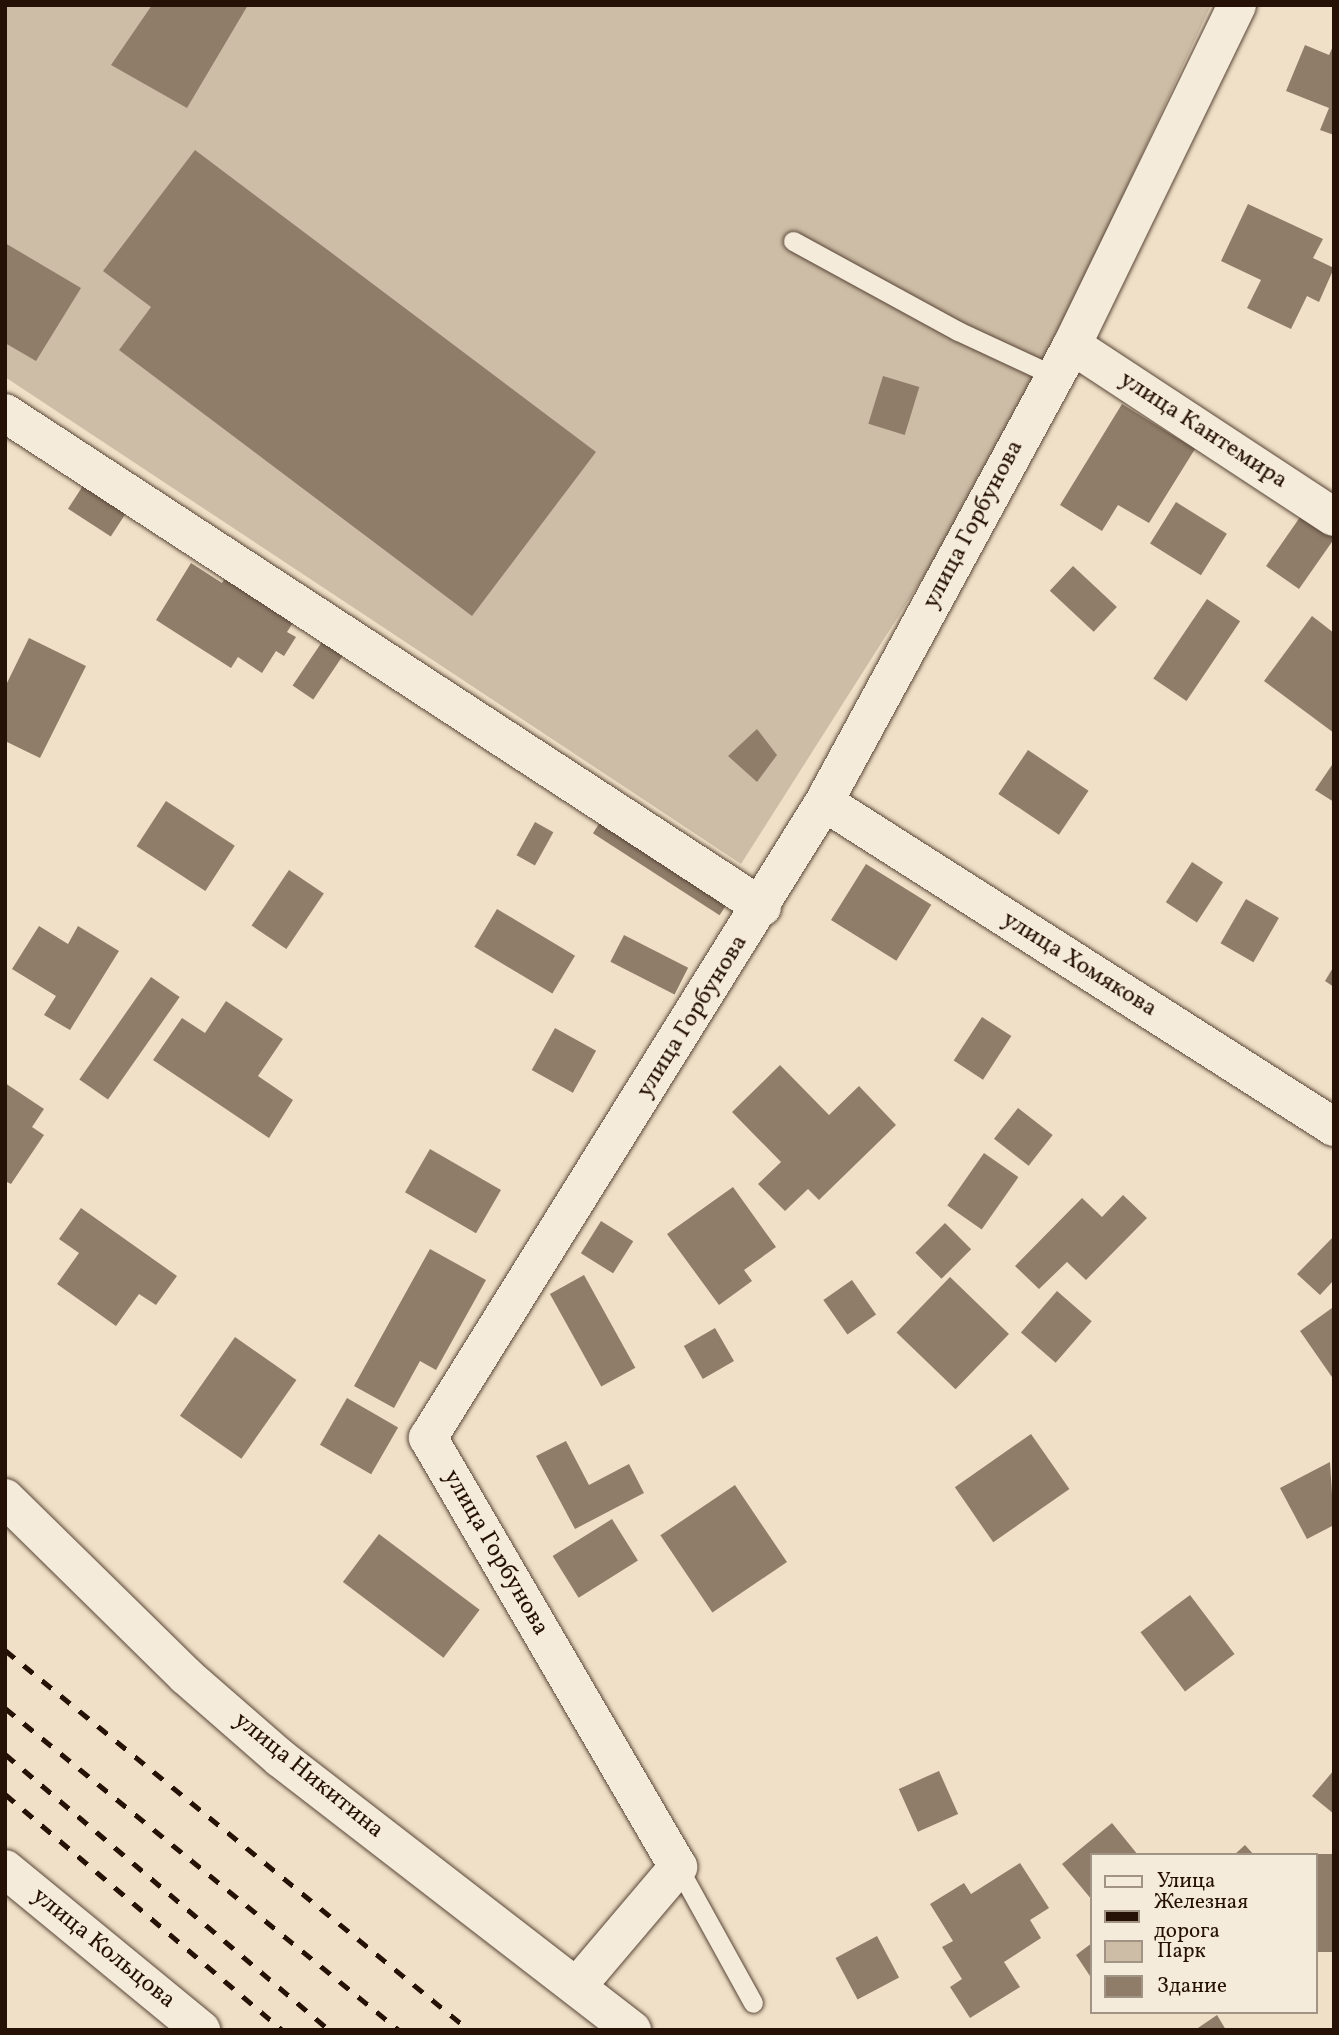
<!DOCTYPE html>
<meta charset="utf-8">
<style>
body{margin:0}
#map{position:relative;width:1339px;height:2035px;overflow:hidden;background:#f0e0c7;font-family:Vollkorn,serif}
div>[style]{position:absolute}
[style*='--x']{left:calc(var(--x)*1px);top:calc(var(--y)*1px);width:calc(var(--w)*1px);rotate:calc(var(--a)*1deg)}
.green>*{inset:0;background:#cdbda6}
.building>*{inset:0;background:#8f7d6a;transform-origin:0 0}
.roads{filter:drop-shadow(0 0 2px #584536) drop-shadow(0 0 2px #584536)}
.lane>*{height:19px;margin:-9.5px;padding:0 9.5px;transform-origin:9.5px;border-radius:9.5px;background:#f5ebdb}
.street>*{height:38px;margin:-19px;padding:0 19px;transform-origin:19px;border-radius:19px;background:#f5ebdb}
.secondary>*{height:38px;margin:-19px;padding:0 19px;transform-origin:19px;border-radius:19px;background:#f5ebdb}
.rail>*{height:5px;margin-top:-2.5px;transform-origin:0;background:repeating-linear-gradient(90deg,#251105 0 12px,transparent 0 24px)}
span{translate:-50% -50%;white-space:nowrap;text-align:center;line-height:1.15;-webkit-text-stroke:6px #f5ebdb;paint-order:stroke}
.street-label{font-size:24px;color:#251105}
.frame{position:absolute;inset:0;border:7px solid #251105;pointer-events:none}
.legend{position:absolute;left:1090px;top:1853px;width:228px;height:161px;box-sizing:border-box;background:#f5ebdb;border:2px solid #a29485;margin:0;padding:9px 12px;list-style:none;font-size:21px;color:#251105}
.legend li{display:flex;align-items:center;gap:14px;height:35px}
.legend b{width:35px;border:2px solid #a29485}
</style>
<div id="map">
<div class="green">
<div style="clip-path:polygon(5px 5px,1211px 5px,1009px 442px,741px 864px,5px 377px)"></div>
</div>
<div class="building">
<div style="clip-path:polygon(152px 5px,248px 5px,187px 108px,111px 65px)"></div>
<div style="clip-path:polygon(1334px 44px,1334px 135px,1320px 130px,1329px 108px,1286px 91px,1305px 45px,1329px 55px)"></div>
<div style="clip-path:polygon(195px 150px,596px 452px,472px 616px,119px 350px,151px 307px,103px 271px)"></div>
<div style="clip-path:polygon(1248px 204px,1323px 239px,1313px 258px,1334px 268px,1319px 302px,1307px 296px,1291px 329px,1247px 308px,1261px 280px,1221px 261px)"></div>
<div style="clip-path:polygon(5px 243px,81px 288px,36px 361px,5px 343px)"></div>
<div style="left:883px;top:376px;width:38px;height:50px;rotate:17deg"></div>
<div style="clip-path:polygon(1122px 404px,1195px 449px,1149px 523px,1118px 505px,1102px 531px,1060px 505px)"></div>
<div style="left:86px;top:481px;width:51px;height:33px;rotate:33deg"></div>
<div style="left:1176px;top:502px;width:60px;height:49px;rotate:32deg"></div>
<div style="clip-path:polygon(1305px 510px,1334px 530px,1334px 539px,1299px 589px,1266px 566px)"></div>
<div style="clip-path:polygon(191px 563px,222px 583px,231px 569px,300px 612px,287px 632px,296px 637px,284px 656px,276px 651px,262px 673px,238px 657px,231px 668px,156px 620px)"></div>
<div style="left:1073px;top:566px;width:60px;height:34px;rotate:43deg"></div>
<div style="left:1207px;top:599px;width:40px;height:96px;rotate:34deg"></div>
<div style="clip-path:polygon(1312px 616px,1334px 633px,1334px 733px,1264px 681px)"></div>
<div style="left:330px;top:630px;width:25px;height:67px;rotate:34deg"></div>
<div style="clip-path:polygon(29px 638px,86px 666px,40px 758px,5px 741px,5px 687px)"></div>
<div style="clip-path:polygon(757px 729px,777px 755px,757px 782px,728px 756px)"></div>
<div style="left:1028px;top:750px;width:73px;height:53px;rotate:34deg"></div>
<div style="clip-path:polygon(1334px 762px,1334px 802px,1315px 790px)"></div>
<div style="left:166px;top:801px;width:82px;height:54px;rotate:33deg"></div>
<div style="left:606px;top:813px;width:151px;height:24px;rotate:33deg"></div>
<div style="left:535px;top:822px;width:21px;height:38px;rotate:29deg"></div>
<div style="left:1192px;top:862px;width:37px;height:48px;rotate:33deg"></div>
<div style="left:866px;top:864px;width:77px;height:66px;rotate:32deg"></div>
<div style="left:289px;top:870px;width:42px;height:67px;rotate:34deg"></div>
<div style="left:1246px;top:899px;width:38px;height:51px;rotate:30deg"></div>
<div style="left:497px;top:909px;width:91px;height:44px;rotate:31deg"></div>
<div style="clip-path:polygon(39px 926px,68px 944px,78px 926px,119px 951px,70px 1030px,44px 1015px,56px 996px,12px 969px)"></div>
<div style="left:624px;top:935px;width:72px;height:30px;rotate:27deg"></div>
<div style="clip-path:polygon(1334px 966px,1334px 987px,1325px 981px)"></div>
<div style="left:151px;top:977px;width:35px;height:125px;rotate:35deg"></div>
<div style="clip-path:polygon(226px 1001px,283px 1039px,258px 1076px,293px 1100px,269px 1138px,153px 1060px,182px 1018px,205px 1033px)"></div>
<div style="left:982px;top:1017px;width:35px;height:52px;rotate:33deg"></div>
<div style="left:555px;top:1028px;width:47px;height:48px;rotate:29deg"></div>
<div style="clip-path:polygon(780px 1065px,829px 1115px,859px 1086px,896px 1125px,819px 1200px,808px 1189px,785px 1211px,758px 1184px,781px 1162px,732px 1112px)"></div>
<div style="clip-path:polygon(5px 1083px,44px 1109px,32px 1127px,44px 1135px,11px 1184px,5px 1181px)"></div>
<div style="left:1018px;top:1108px;width:44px;height:39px;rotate:38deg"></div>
<div style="left:430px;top:1149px;width:82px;height:50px;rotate:30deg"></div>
<div style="left:984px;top:1153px;width:42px;height:64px;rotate:35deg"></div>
<div style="clip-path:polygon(733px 1187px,776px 1247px,744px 1270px,752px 1281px,719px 1305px,667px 1234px)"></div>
<div style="clip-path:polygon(1123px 1195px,1147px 1218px,1086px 1280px,1067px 1262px,1039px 1289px,1015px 1266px,1082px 1198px,1102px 1217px)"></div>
<div style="clip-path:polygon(81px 1208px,177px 1276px,156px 1305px,139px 1294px,116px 1326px,57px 1284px,79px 1253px,59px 1239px)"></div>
<div style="left:601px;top:1221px;width:38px;height:38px;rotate:32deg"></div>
<div style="left:945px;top:1223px;width:37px;height:42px;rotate:45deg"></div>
<div style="clip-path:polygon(1334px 1236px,1334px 1280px,1320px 1295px,1297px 1274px)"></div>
<div style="clip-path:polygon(430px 1249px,486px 1280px,436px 1370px,420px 1361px,394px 1408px,354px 1386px)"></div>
<div style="left:584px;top:1275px;width:106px;height:39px;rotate:61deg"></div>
<div style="left:950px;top:1277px;width:82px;height:77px;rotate:44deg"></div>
<div style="left:852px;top:1280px;width:42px;height:35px;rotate:55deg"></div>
<div style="left:1057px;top:1291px;width:46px;height:55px;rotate:41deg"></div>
<div style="clip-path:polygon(1332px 1308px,1334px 1310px,1334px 1380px,1300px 1331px)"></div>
<div style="left:715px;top:1328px;width:38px;height:36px;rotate:60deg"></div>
<div style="left:235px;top:1337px;width:75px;height:96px;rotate:35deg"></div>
<div style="left:347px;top:1398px;width:59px;height:54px;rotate:30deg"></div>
<div style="left:1031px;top:1434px;width:67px;height:93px;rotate:55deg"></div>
<div style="clip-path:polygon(566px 1441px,589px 1485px,629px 1464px,644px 1493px,575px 1529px,536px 1456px)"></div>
<div style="clip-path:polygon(1330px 1462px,1334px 1525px,1307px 1539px,1280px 1488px)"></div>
<div style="left:735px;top:1485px;width:93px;height:90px;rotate:56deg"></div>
<div style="left:612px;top:1519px;width:49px;height:70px;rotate:58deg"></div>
<div style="left:379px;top:1534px;width:126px;height:60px;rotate:37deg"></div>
<div style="left:1190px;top:1595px;width:74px;height:62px;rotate:53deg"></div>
<div style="clip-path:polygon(1334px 1770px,1334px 1814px,1312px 1796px)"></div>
<div style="left:939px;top:1771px;width:47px;height:44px;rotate:66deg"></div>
<div style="clip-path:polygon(1112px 1823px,1138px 1855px,1092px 1855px,1092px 1900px,1062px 1864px)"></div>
<div style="clip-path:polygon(1245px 1845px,1254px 1855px,1234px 1855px)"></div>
<div style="left:1334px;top:1854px;width:98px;height:18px;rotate:90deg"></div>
<div style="clip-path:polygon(1020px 1863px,1049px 1908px,1030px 1920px,1041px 1938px,1004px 1962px,1020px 1987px,970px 2018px,950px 1987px,962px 1979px,942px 1947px,953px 1941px,930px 1904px,964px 1883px,971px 1894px)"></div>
<div style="left:877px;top:1936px;width:47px;height:47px;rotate:62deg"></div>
<div style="clip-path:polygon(1092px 1943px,1092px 1979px,1076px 1955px)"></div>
<div style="clip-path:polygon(1217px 2015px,1226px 2030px,1195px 2030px)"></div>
</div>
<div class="roads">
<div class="lane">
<div style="--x:793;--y:241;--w:188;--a:28.6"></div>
<div style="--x:958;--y:331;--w:107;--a:24.9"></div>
<div style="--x:678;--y:1867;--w:155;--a:61.1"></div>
</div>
<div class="street">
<div style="--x:1072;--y:345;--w:313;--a:33.3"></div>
<div style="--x:5;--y:413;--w:904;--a:33.13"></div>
<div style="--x:824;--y:802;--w:605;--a:32.51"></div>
<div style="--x:578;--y:1985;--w:155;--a:-49.7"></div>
<div style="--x:678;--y:1867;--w:497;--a:-120.2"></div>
<div style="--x:428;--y:1438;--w:749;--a:-58.09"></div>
<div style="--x:824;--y:802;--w:520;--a:-61.51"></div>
<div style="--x:1072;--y:345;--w:378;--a:-64.1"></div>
</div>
<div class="secondary">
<div style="--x:5;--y:1498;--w:254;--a:44.5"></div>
<div style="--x:186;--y:1676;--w:125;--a:41.1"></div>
<div style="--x:280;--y:1758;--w:445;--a:37.7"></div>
<div style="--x:5;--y:1869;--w:254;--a:39.4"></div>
</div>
</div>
<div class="rail">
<div style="--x:5;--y:1650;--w:600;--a:39.32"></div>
<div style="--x:5;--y:1708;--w:509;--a:39.26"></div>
<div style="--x:5;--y:1754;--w:426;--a:40.4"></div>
<div style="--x:5;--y:1794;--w:364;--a:40.4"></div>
</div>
<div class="street-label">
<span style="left:1203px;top:431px;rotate:33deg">улица Кантемира</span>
<span style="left:974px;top:525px;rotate:-62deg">улица Горбунова</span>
<span style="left:1079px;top:965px;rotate:32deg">улица Хомякова</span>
<span style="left:693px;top:1017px;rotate:-58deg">улица Горбунова</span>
<span style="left:495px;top:1553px;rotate:60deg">улица Горбунова</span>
<span style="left:308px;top:1776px;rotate:39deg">улица Никитина</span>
<span style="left:103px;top:1949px;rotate:39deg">улица Кольцова</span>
</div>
<div class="frame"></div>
<ul class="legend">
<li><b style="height:9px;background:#f5ebdb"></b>Улица</li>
<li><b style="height:9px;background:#251105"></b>Железная дорога</li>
<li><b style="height:19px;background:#cdbda6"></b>Парк</li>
<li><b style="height:19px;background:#8f7d6a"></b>Здание</li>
</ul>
</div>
